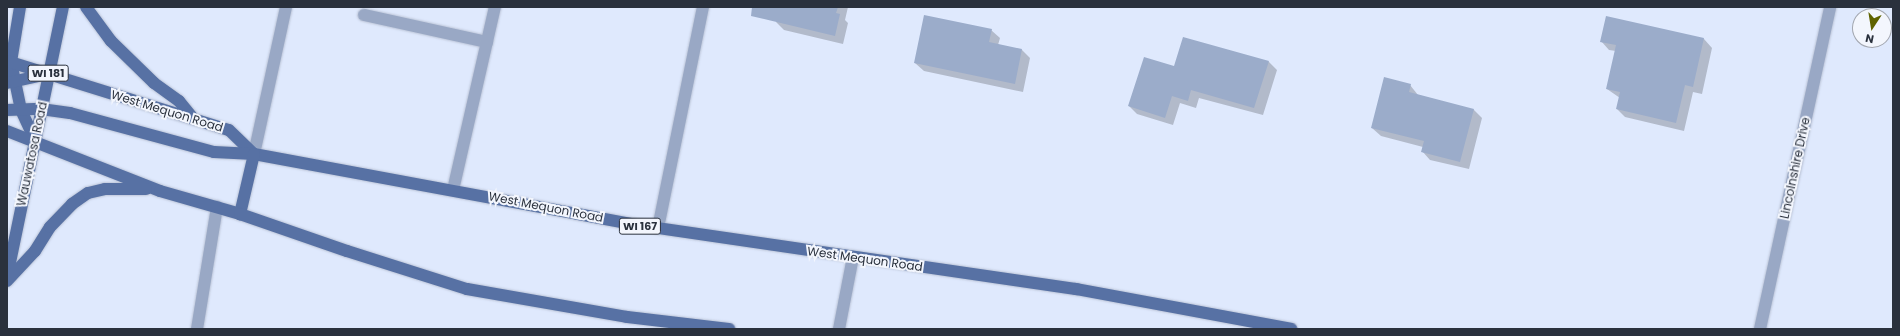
<!DOCTYPE html>
<style>
body{margin:0}
#map{position:relative;width:1900px;height:336px;overflow:hidden;background:#dfe9fd;font-family:Poppins,sans-serif}
div>[style]{position:absolute}
[style*='--x']{left:calc(var(--x)*1px);top:calc(var(--y)*1px);width:calc(var(--w)*1px);rotate:calc(var(--a)*1deg)}
.shadow>*{inset:0;background:#0003}
.building>*{inset:0;background:#9bacca}
.roads{filter:drop-shadow(0 0 1px #bbc4d7) drop-shadow(0 0 1px #bbc4d7)}
.lane>*{height:12px;margin:-6px;padding:0 6px;transform-origin:6px;border-radius:6px;background:#99a8c5}
.street>*{height:12px;margin:-6px;padding:0 6px;transform-origin:6px;border-radius:6px;background:#99a8c5}
.primary>*{height:12px;margin:-6px;padding:0 6px;transform-origin:6px;border-radius:6px;background:#5771a4}
span{translate:-50% -50%;white-space:nowrap;text-align:center;line-height:1.15;-webkit-text-stroke:4px #f3f6fd;paint-order:stroke}
.shield-label span{padding:1px 3px;background:#f3f6fd;border:1px solid;border-radius:3px;-webkit-text-stroke-width:0}
.shield-label{font-size:11px;color:#2a313d;font-weight:700}
.street-label{font-size:12px;color:#2a313d}
.frame{position:absolute;inset:0;border:8px solid #2a313d;pointer-events:none}
.north{position:absolute;left:1852px;top:8px;width:40px;height:40px;box-sizing:border-box;background:#f3f6fd;border:1px solid #a3a7b0;border-radius:50%;rotate:192deg;font-size:11px;font-weight:700;line-height:16px;text-align:center;color:#2a313d}
.north::after{content:'';display:block;margin:auto;width:14px;height:18px;background:#5f6300;clip-path:polygon(50% 0,100% 100%,50% 72%,0 100%)}
</style>
<div id="map">
<div class="shadow">
<div style="clip-path:polygon(779px 7px,848px 7px,845px 20px,848px 23px,843px 44px,784px 30px,776px 22px)"></div>
<div style="clip-path:polygon(991px 30px,1000px 38px,998px 45px,1022px 50px,1030px 58px,1023px 92px,924px 71px,915px 63px)"></div>
<div style="clip-path:polygon(1704px 39px,1712px 48px,1702px 94px,1693px 92px,1684px 131px,1625px 117px,1617px 109px,1620px 98px,1607px 89px,1616px 51px,1609px 50px,1601px 41px)"></div>
<div style="clip-path:polygon(1269px 62px,1277px 70px,1263px 115px,1199px 98px,1196px 108px,1180px 103px,1173px 125px,1137px 114px,1129px 106px,1175px 67px)"></div>
<div style="clip-path:polygon(1410px 85px,1418px 95px,1474px 110px,1482px 118px,1469px 169px,1430px 160px,1422px 151px,1423px 147px,1381px 136px,1372px 128px)"></div>
</div>
<div class="building">
<div style="clip-path:polygon(752px 7px,838px 7px,836px 13px,840px 14px,835px 36px,751px 16px)"></div>
<div style="clip-path:polygon(924px 15px,992px 29px,989px 42px,1022px 49px,1015px 84px,914px 63px)"></div>
<div style="clip-path:polygon(1606px 16px,1704px 38px,1693px 87px,1685px 85px,1676px 123px,1616px 109px,1620px 92px,1606px 89px,1616px 45px,1600px 42px)"></div>
<div style="clip-path:polygon(1183px 37px,1269px 61px,1254px 108px,1191px 90px,1188px 101px,1172px 96px,1165px 118px,1128px 106px,1144px 57px,1174px 66px)"></div>
<div style="clip-path:polygon(1384px 77px,1411px 84px,1409px 92px,1474px 109px,1460px 162px,1421px 152px,1424px 141px,1371px 128px)"></div>
</div>
<div class="roads">
<div class="lane">
<div style="--x:364;--y:15;--w:126;--a:12.4"></div>
<div style="--x:254;--y:154;--w:150;--a:-77.7"></div>
<div style="--x:453;--y:190;--w:188;--a:-77.1"></div>
<div style="--x:658;--y:228;--w:226;--a:-78.5"></div>
<div style="--x:197;--y:329;--w:124;--a:-80.7"></div>
</div>
<div class="street">
<div style="--x:839;--y:329;--w:73;--a:-79"></div>
<div style="--x:1760;--y:329;--w:330;--a:-77.7"></div>
</div>
<div class="primary">
<div style="--x:20;--y:7;--w:56;--a:99.3"></div>
<div style="--x:11;--y:62;--w:49;--a:78.2"></div>
<div style="--x:21;--y:110;--w:33;--a:65"></div>
<div style="--x:86;--y:7;--w:42;--a:53.7"></div>
<div style="--x:111;--y:41;--w:60;--a:44.3"></div>
<div style="--x:154;--y:83;--w:31;--a:36"></div>
<div style="--x:179;--y:101;--w:22;--a:51"></div>
<div style="--x:7;--y:61;--w:232;--a:17.3"></div>
<div style="--x:229;--y:130;--w:35;--a:44"></div>
<div style="--x:254;--y:154;--w:397;--a:10.5"></div>
<div style="--x:644;--y:226;--w:437;--a:8.3"></div>
<div style="--x:1076;--y:289;--w:219;--a:10.5"></div>
<div style="--x:7;--y:83;--w:42;--a:-12.4"></div>
<div style="--x:7;--y:110;--w:34;--a:-2"></div>
<div style="--x:41;--y:109;--w:29;--a:8"></div>
<div style="--x:70;--y:113;--w:149;--a:15.2"></div>
<div style="--x:214;--y:152;--w:40;--a:2.9"></div>
<div style="--x:254;--y:154;--w:62;--a:103.1"></div>
<div style="--x:7;--y:131;--w:164;--a:21.4"></div>
<div style="--x:160;--y:191;--w:83;--a:16"></div>
<div style="--x:240;--y:214;--w:113;--a:19.1"></div>
<div style="--x:347;--y:251;--w:126;--a:17.6"></div>
<div style="--x:467;--y:289;--w:162;--a:9.9"></div>
<div style="--x:627;--y:317;--w:103;--a:6.7"></div>
<div style="--x:7;--y:277;--w:276;--a:-78.3"></div>
<div style="--x:7;--y:281;--w:41;--a:-47"></div>
<div style="--x:35;--y:251;--w:28;--a:-58"></div>
<div style="--x:50;--y:227;--w:32;--a:-46"></div>
<div style="--x:72;--y:204;--w:19;--a:-35"></div>
<div style="--x:88;--y:193;--w:17;--a:-13"></div>
<div style="--x:105;--y:189;--w:41;--a:0"></div>
</div>
</div>
<div class="shield-label">
<span style="left:48px;top:73px">WI 181</span>
<span style="left:640px;top:226px">WI 167</span>
</div>
<div class="street-label">
<span style="left:167px;top:111px;rotate:17deg">West Mequon Road</span>
<span style="left:32px;top:154px;rotate:-78deg">Wauwatosa Road</span>
<span style="left:1795px;top:168px;rotate:-78deg">Lincolnshire Drive</span>
<span style="left:546px;top:207px;rotate:11deg">West Mequon Road</span>
<span style="left:865px;top:259px;rotate:8deg">West Mequon Road</span>
</div>
<div class="frame"></div>
<div class="north">N</div>
</div>
